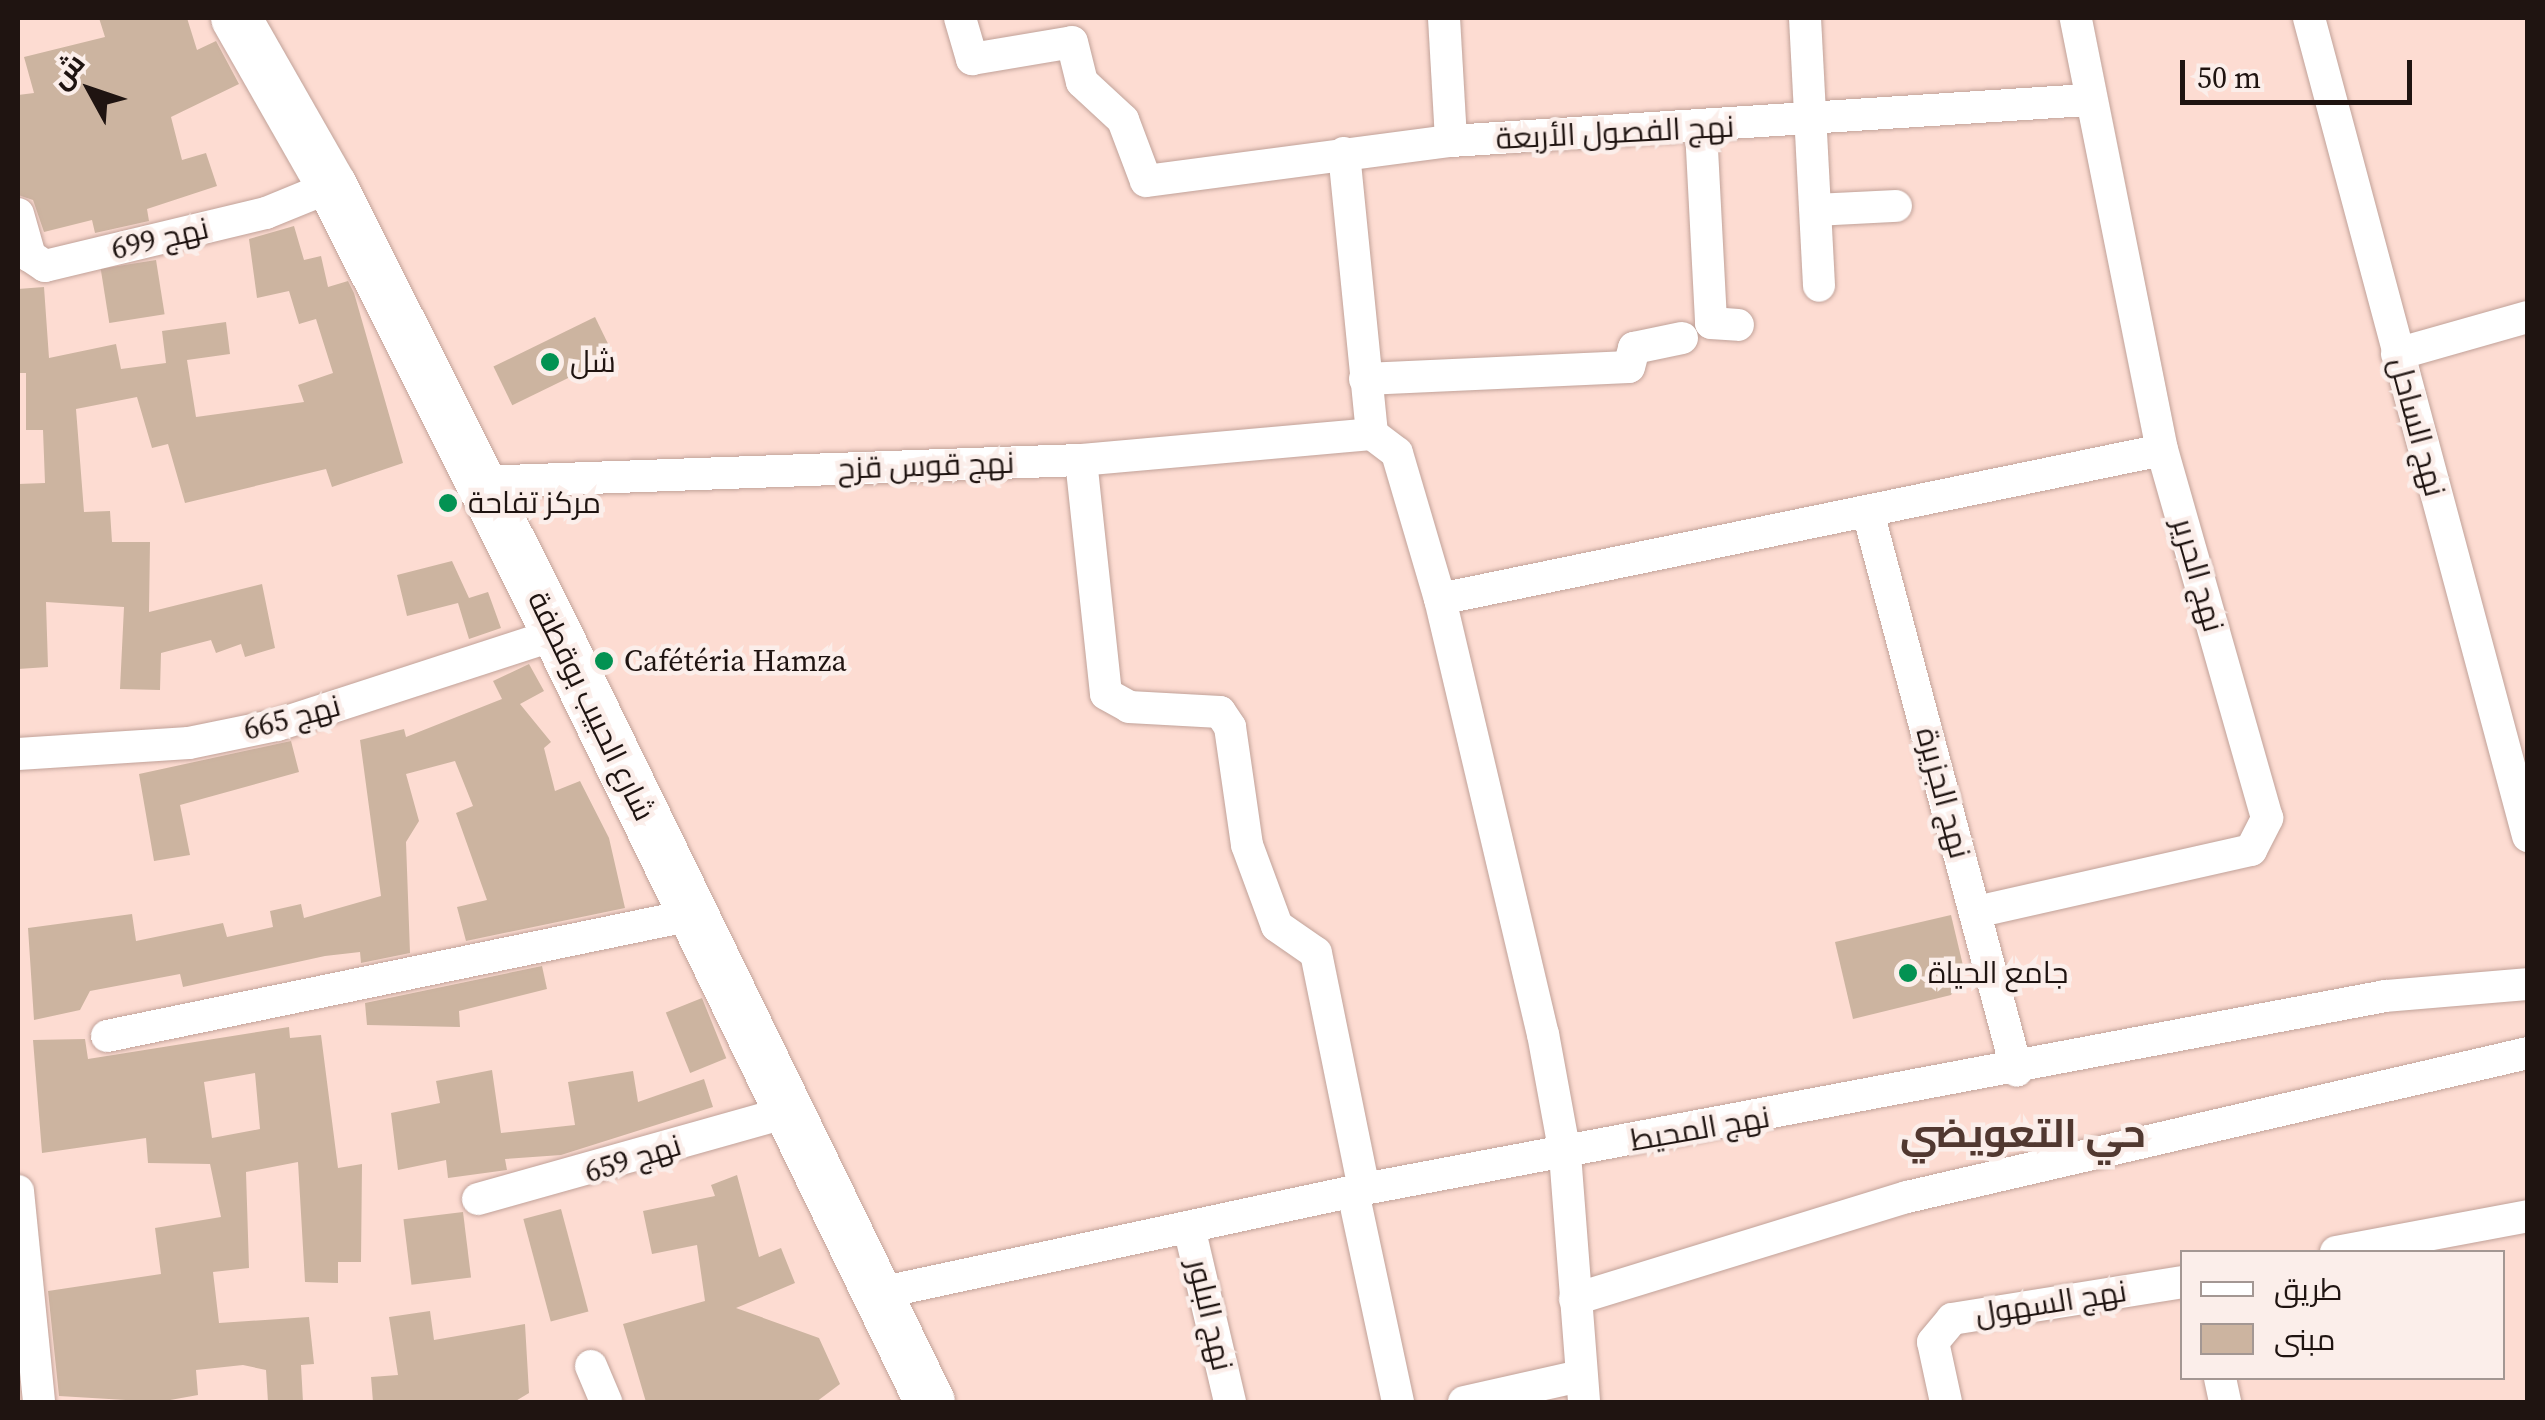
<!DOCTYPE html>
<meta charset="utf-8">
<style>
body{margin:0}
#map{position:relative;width:2545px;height:1420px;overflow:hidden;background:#fddcd2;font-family:"Source Serif 4",Cairo,serif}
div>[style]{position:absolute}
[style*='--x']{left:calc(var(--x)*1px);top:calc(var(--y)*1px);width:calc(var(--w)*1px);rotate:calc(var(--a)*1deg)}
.building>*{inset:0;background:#ccb4a0;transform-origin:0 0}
.roads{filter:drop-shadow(0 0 2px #c1a299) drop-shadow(0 0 2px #c1a299)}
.minor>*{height:32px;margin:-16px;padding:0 16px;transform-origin:16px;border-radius:16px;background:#fff}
.primary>*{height:50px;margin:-25px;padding:0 25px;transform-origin:25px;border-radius:25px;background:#fff}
.dots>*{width:28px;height:28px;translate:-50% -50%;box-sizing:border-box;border:5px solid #fbeeea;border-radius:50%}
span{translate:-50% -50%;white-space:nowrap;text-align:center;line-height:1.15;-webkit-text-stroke:9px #fbeeea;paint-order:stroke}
.street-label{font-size:30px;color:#1f1411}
.poi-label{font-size:30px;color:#1f1411}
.left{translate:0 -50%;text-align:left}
.district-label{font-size:40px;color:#513830;font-weight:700}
.frame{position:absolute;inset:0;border:20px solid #1f1411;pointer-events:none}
.legend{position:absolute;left:2180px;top:1250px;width:325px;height:130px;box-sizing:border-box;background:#fbeeea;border:2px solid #a39793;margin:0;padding:12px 18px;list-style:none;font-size:30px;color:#1f1411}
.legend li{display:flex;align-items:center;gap:20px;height:50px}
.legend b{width:50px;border:2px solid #a39793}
.north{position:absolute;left:40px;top:40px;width:100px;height:100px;-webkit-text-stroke:8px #fbeeea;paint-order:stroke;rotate:310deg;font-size:28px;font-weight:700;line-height:40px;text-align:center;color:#1f1411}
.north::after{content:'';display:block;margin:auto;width:35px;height:45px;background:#1f1411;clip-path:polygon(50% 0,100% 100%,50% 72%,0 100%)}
.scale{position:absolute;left:2180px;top:60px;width:232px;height:45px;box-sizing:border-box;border:5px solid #1f1411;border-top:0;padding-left:12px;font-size:30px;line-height:35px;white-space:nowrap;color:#1f1411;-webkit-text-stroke:8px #fbeeea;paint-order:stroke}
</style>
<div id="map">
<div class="building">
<div style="clip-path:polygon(99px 18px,187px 18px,197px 50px,216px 41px,239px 84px,171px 117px,182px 160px,206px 153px,217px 186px,147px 209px,149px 221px,95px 233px,92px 220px,44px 232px,33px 200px,18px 195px,18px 95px,34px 93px,24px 57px,105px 37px)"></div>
<div style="clip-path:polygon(294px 226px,304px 260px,321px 256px,328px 287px,348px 281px,354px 293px,403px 463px,332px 487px,326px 469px,185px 503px,168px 444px,152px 448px,137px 397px,76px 409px,84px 512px,110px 511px,112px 542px,150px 542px,149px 612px,262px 584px,275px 648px,245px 657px,241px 644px,216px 653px,211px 640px,161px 653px,160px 690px,120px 689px,124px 607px,46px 602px,48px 667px,18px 669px,18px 484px,45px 483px,43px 430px,26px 430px,26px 373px,18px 373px,18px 289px,44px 287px,49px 358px,116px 344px,121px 369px,166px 363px,162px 331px,226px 322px,230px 354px,187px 360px,196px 417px,304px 402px,298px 385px,333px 373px,316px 319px,299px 324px,289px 291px,257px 298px,249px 239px)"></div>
<div style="left:156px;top:260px;width:55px;height:56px;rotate:81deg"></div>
<div style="left:595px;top:317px;width:43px;height:113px;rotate:64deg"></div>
<div style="clip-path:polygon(452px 561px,469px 598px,488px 592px,501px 628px,469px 639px,458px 603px,407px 616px,397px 575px)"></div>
<div style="clip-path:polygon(529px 664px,544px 691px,520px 704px,551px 742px,544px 748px,555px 791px,580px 781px,609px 838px,625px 908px,466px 941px,457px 907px,487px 900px,456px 813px,473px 806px,455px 761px,406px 774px,419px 821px,406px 842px,410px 953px,361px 963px,360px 952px,325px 956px,183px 987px,180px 974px,90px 991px,80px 1010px,34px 1020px,28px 928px,132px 914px,136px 941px,223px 923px,227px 937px,273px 927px,270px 911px,301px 904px,304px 918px,381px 896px,360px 740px,404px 729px,406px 737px,502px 699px,493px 681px)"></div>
<div style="clip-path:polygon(291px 741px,299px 772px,180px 805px,190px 855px,154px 861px,139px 774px)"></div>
<div style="clip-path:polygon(1951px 915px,1965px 974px,1951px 995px,1853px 1019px,1835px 942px)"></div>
<div style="clip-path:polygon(542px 966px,547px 989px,459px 1011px,460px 1027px,367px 1025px,365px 1003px)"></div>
<div style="left:702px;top:998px;width:65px;height:39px;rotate:68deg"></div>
<div style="clip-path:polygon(evenodd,289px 1027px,290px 1038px,321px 1035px,338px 1168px,362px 1164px,361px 1262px,338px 1262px,338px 1283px,305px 1282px,298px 1162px,246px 1172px,249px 1268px,213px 1272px,219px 1323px,309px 1317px,314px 1364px,301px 1365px,303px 1402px,268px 1402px,266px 1370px,243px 1365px,196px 1370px,198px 1395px,159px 1402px,59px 1396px,48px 1291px,161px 1274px,155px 1228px,221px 1217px,210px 1164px,148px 1163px,146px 1138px,42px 1153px,33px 1040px,85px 1039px,88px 1059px,289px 1027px,255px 1073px,260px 1129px,212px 1138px,204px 1082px,255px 1073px)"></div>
<div style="clip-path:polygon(492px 1070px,501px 1133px,575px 1125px,568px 1082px,633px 1071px,638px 1102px,704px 1079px,713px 1107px,561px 1155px,505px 1159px,507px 1170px,448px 1178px,446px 1160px,398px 1170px,391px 1113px,440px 1103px,436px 1081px)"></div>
<div style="clip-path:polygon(737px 1175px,759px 1257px,781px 1248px,795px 1283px,736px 1308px,819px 1338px,840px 1384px,816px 1402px,646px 1402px,623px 1324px,705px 1301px,697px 1245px,652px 1254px,643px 1211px,715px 1196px,711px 1185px)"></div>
<div style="left:561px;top:1209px;width:106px;height:39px;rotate:75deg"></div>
<div style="left:463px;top:1212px;width:66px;height:60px;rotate:83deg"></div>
<div style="clip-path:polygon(430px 1311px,434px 1340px,525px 1324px,529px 1393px,514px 1402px,373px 1402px,371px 1377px,398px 1375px,389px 1317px)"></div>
</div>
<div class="roads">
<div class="minor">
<div style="--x:960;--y:18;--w:43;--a:73.7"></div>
<div style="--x:972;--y:59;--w:101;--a:-9.6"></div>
<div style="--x:1072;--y:42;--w:41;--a:76"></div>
<div style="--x:1082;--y:82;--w:56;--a:42.8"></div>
<div style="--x:1123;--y:120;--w:65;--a:69.3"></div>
<div style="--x:1146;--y:181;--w:308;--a:-7.5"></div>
<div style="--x:1451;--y:141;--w:637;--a:-3.69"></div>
<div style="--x:1444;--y:18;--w:123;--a:86.7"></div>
<div style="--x:1805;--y:18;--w:268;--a:87"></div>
<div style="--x:2309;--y:18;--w:847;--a:75.01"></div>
<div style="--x:1701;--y:130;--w:193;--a:87"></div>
<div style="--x:1711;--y:323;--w:27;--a:4"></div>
<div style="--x:1344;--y:153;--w:282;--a:84.3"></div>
<div style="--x:1372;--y:434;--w:31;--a:37"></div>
<div style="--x:1397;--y:453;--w:152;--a:73.6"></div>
<div style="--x:1440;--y:599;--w:447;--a:76.7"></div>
<div style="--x:1543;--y:1034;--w:122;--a:79.6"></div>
<div style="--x:1565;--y:1154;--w:249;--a:85.6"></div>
<div style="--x:1816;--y:210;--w:80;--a:-2.9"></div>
<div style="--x:18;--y:214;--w:44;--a:74.1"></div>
<div style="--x:30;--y:256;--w:18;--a:34"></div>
<div style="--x:45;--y:266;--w:227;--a:-13.5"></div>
<div style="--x:266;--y:213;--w:71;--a:-22.2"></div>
<div style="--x:2397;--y:354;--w:136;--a:-15.8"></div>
<div style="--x:1365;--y:379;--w:264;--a:-2.6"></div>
<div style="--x:1629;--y:367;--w:20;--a:-75"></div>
<div style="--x:1634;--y:348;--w:49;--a:-11.8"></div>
<div style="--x:1081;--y:460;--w:235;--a:83.9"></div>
<div style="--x:1106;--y:694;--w:26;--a:29"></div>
<div style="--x:1129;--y:707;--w:91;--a:3.1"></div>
<div style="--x:1220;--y:712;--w:18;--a:56"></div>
<div style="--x:1230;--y:727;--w:119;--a:81.8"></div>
<div style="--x:1247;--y:845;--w:86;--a:69.7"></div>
<div style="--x:1277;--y:926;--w:47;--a:34.7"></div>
<div style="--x:1316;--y:953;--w:241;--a:78.5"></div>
<div style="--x:480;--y:482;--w:601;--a:-2.1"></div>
<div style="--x:1081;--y:460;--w:292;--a:-5.1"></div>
<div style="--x:1869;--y:516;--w:574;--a:75.07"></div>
<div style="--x:1440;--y:599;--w:737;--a:-11.66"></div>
<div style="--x:18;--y:754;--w:171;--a:-3.7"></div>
<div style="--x:189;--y:743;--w:90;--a:-11.6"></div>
<div style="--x:277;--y:725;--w:294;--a:-18"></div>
<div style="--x:1976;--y:912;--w:282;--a:-12.7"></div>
<div style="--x:2251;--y:850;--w:36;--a:-63"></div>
<div style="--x:2267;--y:818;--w:383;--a:-105.9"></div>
<div style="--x:2162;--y:450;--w:440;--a:-101.3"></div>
<div style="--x:107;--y:1036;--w:597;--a:-11.69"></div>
<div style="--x:18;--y:1191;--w:212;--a:84.3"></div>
<div style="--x:1353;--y:1192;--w:215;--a:77.9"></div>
<div style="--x:478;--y:1199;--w:322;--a:-15.7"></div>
<div style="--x:1189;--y:1227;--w:180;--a:76.8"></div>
<div style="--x:2336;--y:1252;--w:195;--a:-10.6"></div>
<div style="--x:875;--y:1294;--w:500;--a:-12.12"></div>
<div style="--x:1364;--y:1189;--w:1039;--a:-10.7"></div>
<div style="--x:2385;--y:996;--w:144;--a:-4.8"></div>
<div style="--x:1575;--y:1299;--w:347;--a:-17.1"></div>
<div style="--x:1907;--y:1197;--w:637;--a:-13.06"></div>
<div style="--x:591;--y:1366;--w:39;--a:67"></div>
<div style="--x:2220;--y:1378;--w:25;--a:78"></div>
<div style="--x:1464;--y:1402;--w:115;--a:-12.6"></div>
<div style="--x:1946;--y:1402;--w:61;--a:-102.2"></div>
<div style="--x:1933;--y:1342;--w:30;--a:-50"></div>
<div style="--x:1952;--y:1319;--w:233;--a:-9.1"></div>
</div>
<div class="primary">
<div style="--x:236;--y:18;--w:193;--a:60.3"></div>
<div style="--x:332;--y:186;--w:501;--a:63.33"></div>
<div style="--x:557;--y:634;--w:854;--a:64.1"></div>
</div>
</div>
<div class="dots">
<div style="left:550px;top:362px;background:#039252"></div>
<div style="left:448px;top:503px;background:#039252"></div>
<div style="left:604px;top:661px;background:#039252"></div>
<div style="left:1908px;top:973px;background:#039252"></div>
</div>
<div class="street-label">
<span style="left:1615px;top:133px;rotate:-3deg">نهج الفصول الأربعة</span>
<span style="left:160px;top:239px;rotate:-13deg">نهج 699</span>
<span style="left:2417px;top:427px;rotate:75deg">نهج الساحل</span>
<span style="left:926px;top:466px;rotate:-2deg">نهج قوس قزح</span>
<span style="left:2198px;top:575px;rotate:74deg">نهج الحرير</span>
<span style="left:591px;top:706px;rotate:64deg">شارع الحبيب بوقطفة</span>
<span style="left:292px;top:718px;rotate:-15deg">نهج 665</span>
<span style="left:1943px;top:793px;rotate:75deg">نهج الجزيرة</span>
<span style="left:1700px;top:1129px;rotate:-10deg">نهج المحيط</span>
<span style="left:633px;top:1159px;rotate:-17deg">نهج 659</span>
<span style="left:2051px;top:1303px;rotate:-9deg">نهج السهول</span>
<span style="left:1210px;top:1315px;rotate:77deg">نهج البلور</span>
</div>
<div class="poi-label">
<span class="left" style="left:570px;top:362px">شل</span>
<span class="left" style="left:468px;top:503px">مركز تفاحة</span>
<span class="left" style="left:624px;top:661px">Cafétéria Hamza</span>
<span class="left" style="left:1928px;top:973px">جامع الحياة</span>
</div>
<div class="district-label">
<span style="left:2023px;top:1133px">حي التعويضي</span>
</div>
<div class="frame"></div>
<ul class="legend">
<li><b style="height:12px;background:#fff"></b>طريق</li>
<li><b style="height:28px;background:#ccb4a0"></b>مبنى</li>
</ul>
<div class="north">ش</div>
<div class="scale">50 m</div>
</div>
